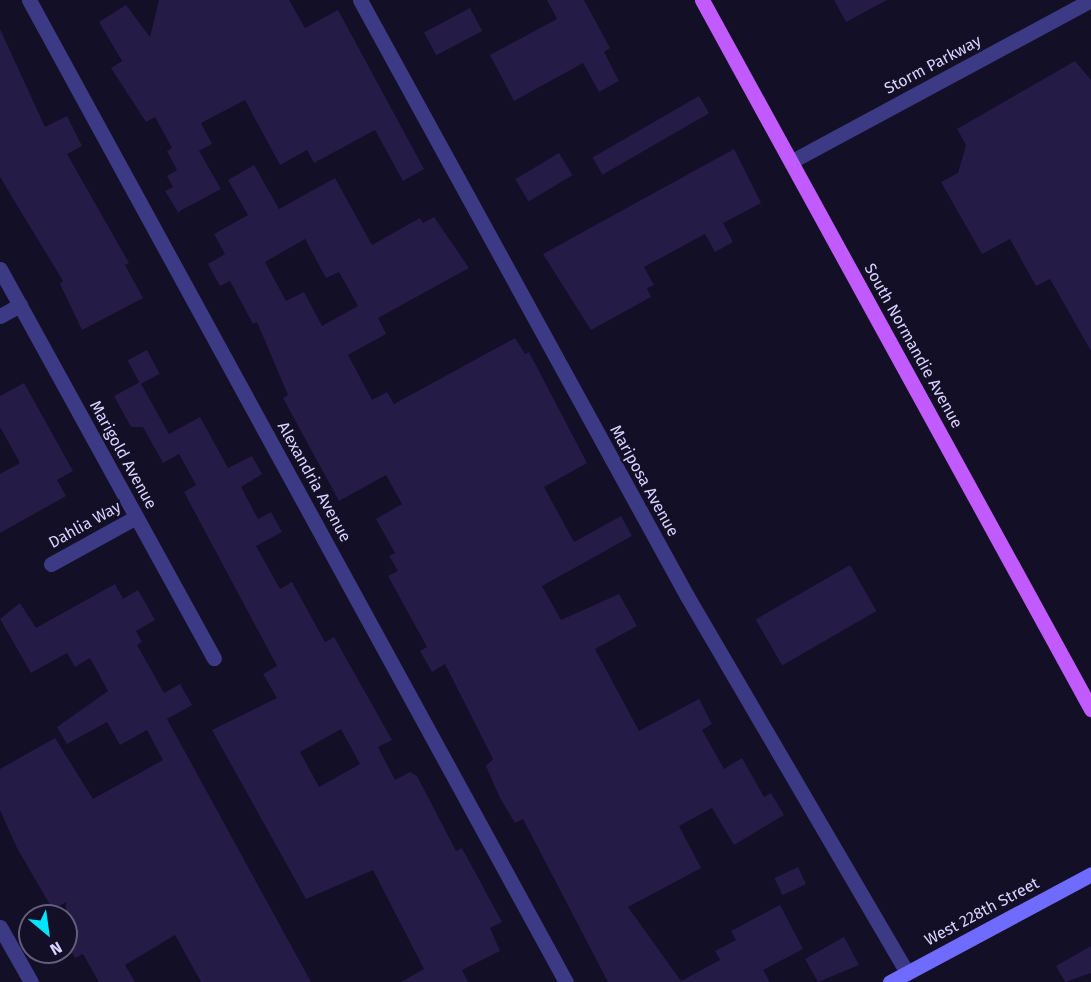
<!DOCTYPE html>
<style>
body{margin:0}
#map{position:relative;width:1091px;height:982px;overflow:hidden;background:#130f26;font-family:"Fira Sans",sans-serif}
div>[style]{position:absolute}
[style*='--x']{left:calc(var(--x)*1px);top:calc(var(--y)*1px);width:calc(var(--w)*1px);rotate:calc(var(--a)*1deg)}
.building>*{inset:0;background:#241b47;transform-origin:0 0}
.street>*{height:15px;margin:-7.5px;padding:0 7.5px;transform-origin:7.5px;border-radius:7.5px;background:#3d3a85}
.secondary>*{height:15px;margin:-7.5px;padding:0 7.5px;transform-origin:7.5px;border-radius:7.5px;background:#6f6bff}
.primary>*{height:15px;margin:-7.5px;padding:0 7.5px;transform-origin:7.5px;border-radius:7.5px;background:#c25bff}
span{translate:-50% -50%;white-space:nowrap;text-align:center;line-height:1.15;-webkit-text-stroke:4.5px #130f26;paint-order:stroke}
.street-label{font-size:16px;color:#d9d4ff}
.north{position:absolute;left:18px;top:904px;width:60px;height:60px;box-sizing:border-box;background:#130f26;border:2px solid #625e7d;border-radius:50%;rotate:151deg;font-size:16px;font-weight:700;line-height:24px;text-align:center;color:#d9d4ff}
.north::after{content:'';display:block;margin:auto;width:21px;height:27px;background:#00e5ff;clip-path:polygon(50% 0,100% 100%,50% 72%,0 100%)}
</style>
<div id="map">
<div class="building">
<div style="clip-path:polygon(159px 0,289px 0,305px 28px,338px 10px,424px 169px,403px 181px,375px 130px,314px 163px,307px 150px,280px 165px,245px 100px,201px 123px,212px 144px,199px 151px,221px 189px,178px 212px,165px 191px,173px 187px,167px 176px,177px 170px,167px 151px,172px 148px,155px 117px,146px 122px,111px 68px,122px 61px,99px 22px,126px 5px,150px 37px)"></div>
<div style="clip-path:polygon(547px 0,584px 0,610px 48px,604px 52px,619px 81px,599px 92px,583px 63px,514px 101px,490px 55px,557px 19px)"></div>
<div style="clip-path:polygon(834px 0,887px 0,846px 22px)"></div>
<div style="left:470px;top:8px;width:26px;height:52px;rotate:62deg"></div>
<div style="clip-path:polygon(0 29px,45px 127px,67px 116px,82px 146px,67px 154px,129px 263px,125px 265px,143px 298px,82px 330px,60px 284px,63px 281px,0 177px)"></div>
<div style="clip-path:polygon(1075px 61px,1091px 80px,1091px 351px,1050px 279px,1036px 286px,1010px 239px,982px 254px,941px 182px,958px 173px,966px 145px,957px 129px)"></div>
<div style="left:699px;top:96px;width:20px;height:123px;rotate:60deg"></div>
<div style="clip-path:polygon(734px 149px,761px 203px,723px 223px,733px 242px,715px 252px,705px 234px,644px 267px,654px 285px,647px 288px,651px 297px,591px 330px,543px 254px)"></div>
<div style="left:559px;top:153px;width:26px;height:51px;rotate:59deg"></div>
<div style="clip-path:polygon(evenodd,254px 165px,279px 209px,335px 178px,372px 245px,420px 218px,423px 223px,434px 217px,469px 268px,378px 318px,386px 334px,348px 355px,372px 400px,387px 392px,394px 404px,515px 338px,525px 354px,529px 352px,587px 463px,544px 487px,574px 542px,621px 516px,632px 536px,542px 586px,561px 620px,619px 594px,637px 626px,595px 649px,639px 731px,699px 699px,712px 724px,702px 730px,724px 769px,742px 758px,764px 797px,771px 793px,784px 815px,734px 845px,712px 808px,679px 826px,701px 868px,628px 907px,681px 981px,720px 960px,715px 951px,736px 940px,731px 931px,780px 905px,803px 949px,763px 970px,770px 982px,608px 982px,523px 819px,515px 823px,500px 798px,486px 766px,493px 759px,445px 664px,432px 672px,420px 651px,427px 647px,388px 576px,398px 571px,389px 556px,395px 553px,376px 519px,402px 504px,386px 475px,339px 501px,283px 398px,288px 395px,257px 322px,253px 324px,230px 281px,220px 286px,208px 264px,225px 254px,214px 234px,248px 215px,228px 180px,254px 165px,305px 239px,326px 278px,339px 272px,358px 306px,322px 326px,304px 292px,286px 301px,265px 262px,305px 239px)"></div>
<div style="left:147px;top:350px;width:27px;height:22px;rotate:62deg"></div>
<div style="clip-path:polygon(evenodd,140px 382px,169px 434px,200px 417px,228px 468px,252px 456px,262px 474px,241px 487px,258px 519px,271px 512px,282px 532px,256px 546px,280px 589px,292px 582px,325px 642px,334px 637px,392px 740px,378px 747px,395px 780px,410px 772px,417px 776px,456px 851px,462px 848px,502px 922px,490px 928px,500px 951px,462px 970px,468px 982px,401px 982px,424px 969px,373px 870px,306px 899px,212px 730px,277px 698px,263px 674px,277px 666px,184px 492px,196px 485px,179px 454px,163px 463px,143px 427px,131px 427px,114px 396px,140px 382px,341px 729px,360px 764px,319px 787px,300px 752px,341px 729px)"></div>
<div style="clip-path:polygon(24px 383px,73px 471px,57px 480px,66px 496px,0 533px,0 474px,20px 463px,0 427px,0 396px)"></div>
<div style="left:850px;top:565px;width:53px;height:109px;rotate:60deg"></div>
<div style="clip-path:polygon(115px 584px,123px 599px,138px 590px,155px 620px,136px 631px,142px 642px,137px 645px,164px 693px,180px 684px,192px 705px,167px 719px,311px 982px,201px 982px,175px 935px,125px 965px,135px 982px,99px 982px,83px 954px,75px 958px,66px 941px,66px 902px,53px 910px,17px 848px,0 810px,0 769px,55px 738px,93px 799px,163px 760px,147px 730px,120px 745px,107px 722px,67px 744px,57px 727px,108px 691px,90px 658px,75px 667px,67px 653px,31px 673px,0 619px,20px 603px,36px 628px)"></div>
<div style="left:798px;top:867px;width:19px;height:26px;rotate:65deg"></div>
<div style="clip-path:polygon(844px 937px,859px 965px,818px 982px,805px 959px)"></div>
<div style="clip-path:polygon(1091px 946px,1091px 973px,1065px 982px,1056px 966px)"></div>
</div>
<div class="street">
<div style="--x:29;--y:0;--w:1119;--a:61.33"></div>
<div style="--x:360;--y:0;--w:680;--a:61.25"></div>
<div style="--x:687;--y:596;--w:436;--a:59.7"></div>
<div style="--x:792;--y:161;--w:340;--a:-28.3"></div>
<div style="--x:0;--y:269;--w:444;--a:61.2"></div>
<div style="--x:0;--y:316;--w:23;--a:-29"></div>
<div style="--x:51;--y:564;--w:97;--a:-28.9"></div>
<div style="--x:0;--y:927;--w:63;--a:60.6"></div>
</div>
<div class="secondary">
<div style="--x:890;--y:982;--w:228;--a:-28.2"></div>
</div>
<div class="primary">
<div style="--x:702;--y:0;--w:809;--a:61.25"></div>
</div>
<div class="street-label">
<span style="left:933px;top:65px;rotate:-28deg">Storm Parkway</span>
<span style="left:913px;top:346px;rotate:61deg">South Normandie Avenue</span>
<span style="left:123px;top:455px;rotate:61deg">Marigold Avenue</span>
<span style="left:644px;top:481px;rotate:61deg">Mariposa Avenue</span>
<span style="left:314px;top:482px;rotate:61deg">Alexandria Avenue</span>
<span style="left:85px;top:525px;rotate:-29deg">Dahlia Way</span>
<span style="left:982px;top:912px;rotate:-28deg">West 228th Street</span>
</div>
<div class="north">N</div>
</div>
